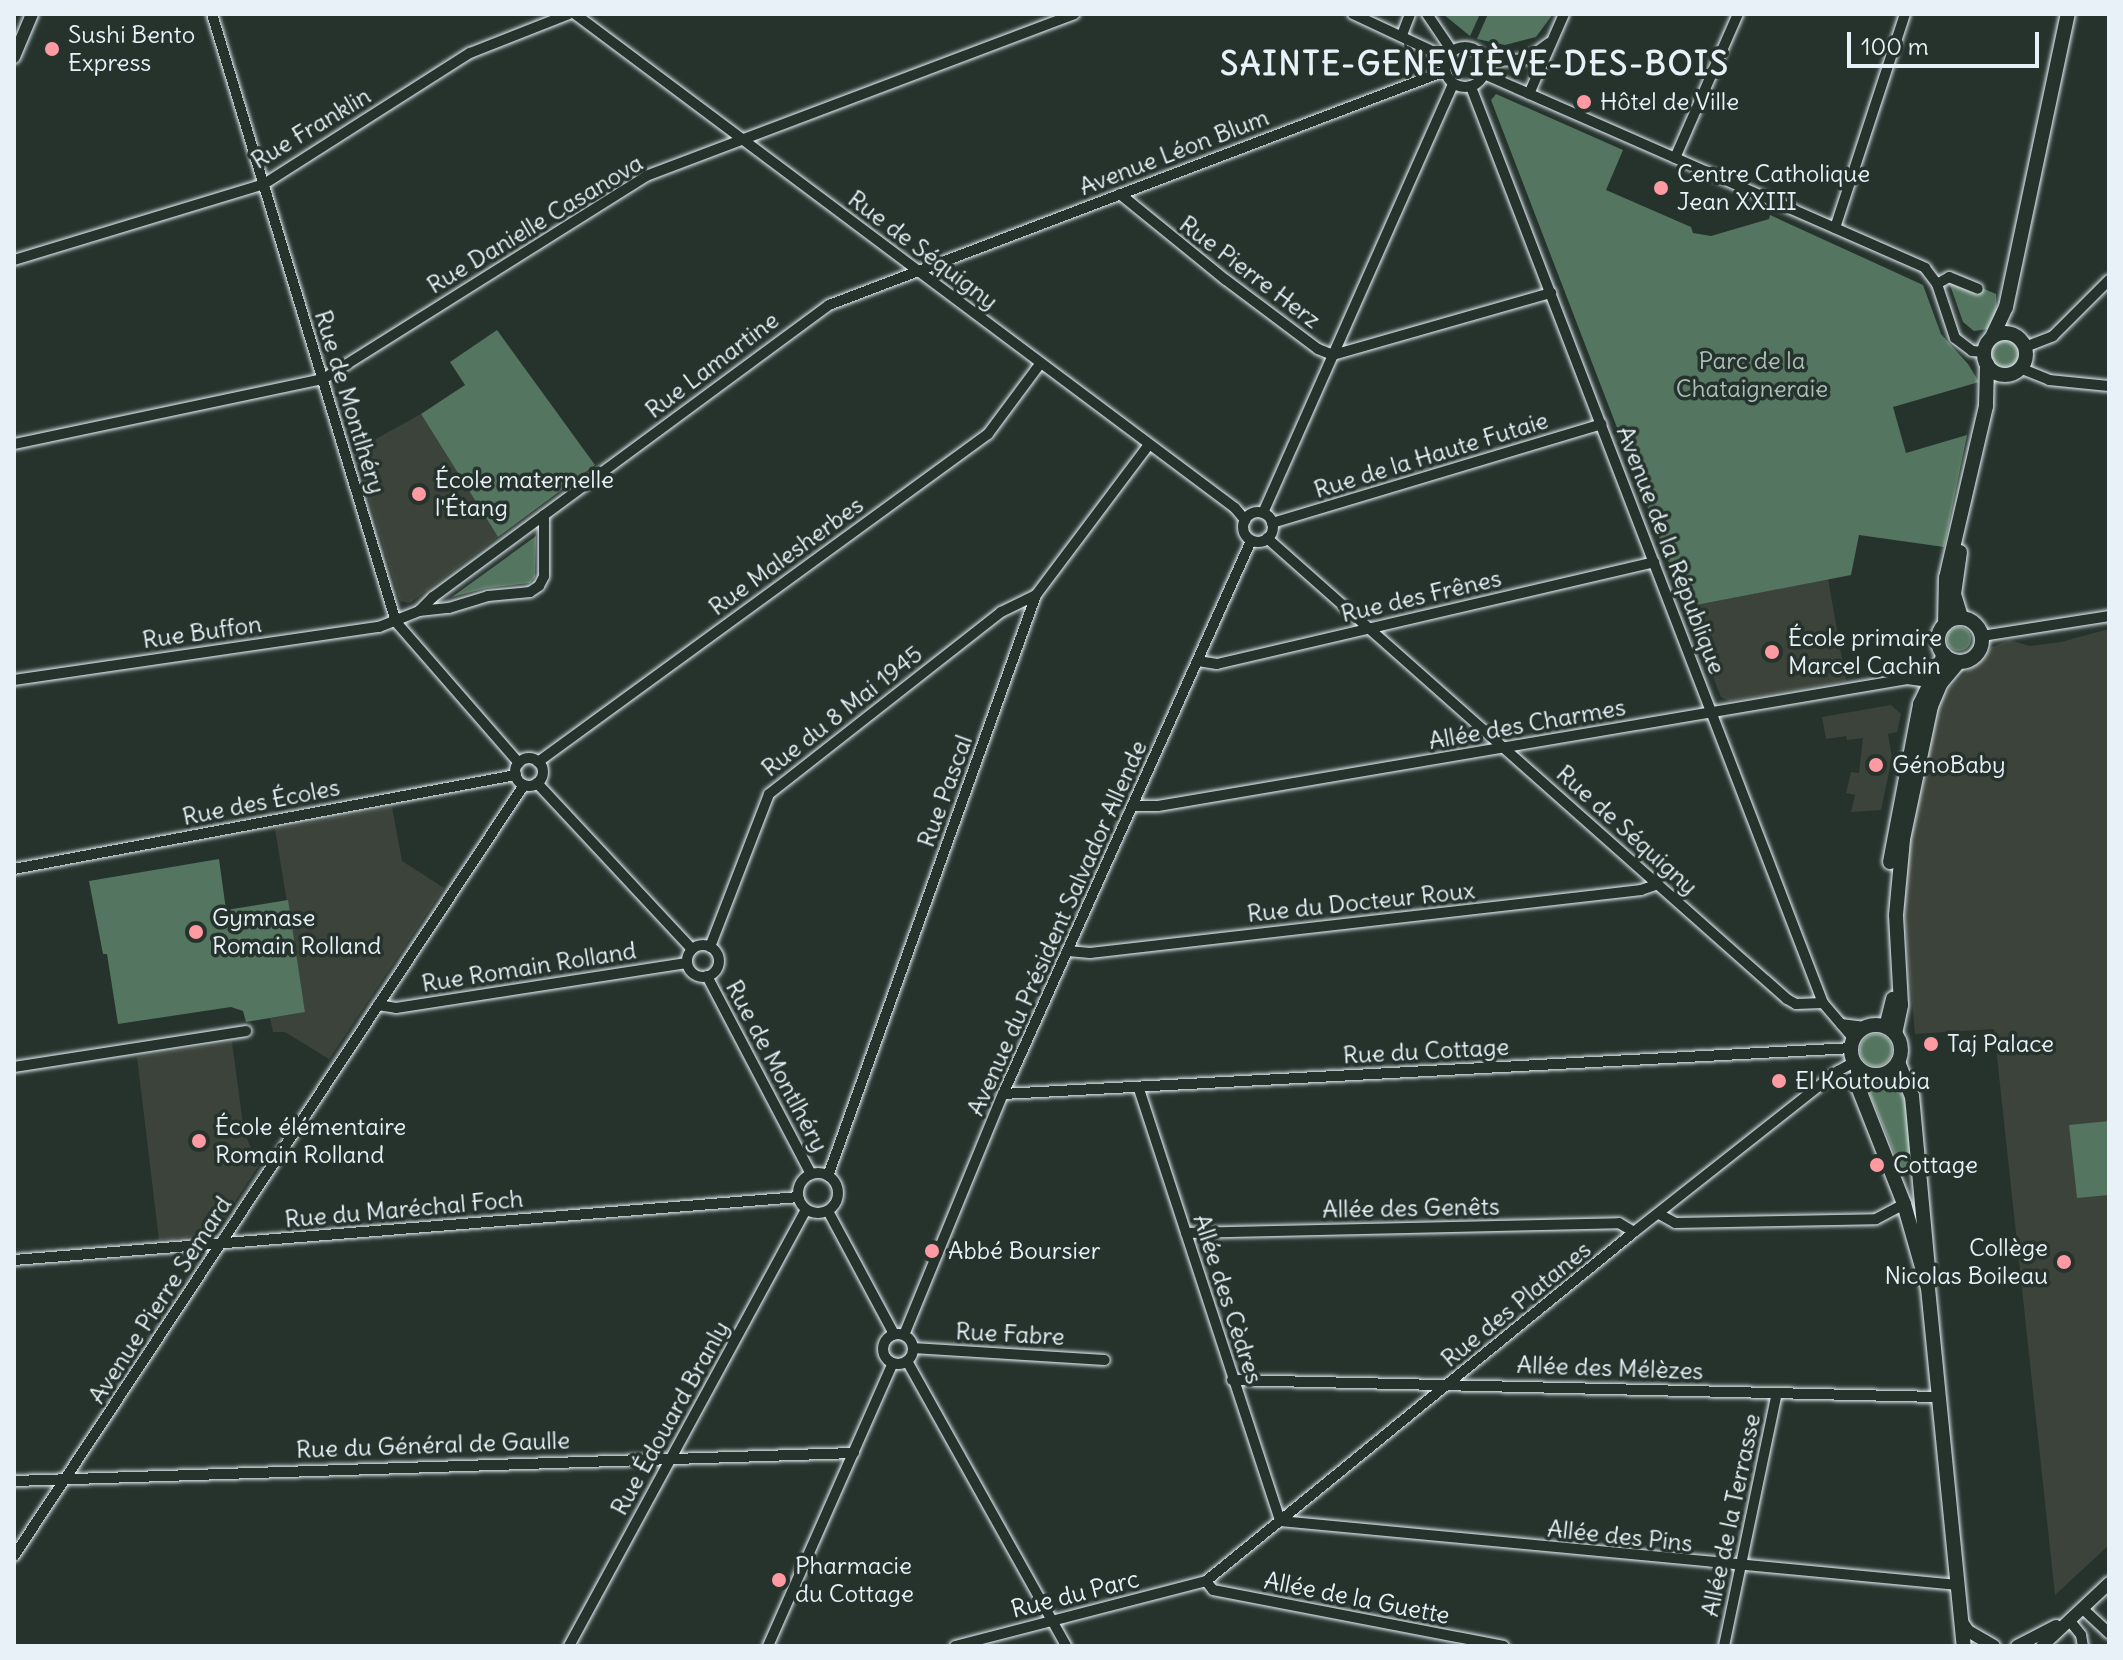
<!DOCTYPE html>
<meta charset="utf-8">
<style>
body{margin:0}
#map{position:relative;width:2123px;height:1660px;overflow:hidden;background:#26332d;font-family:Delius,sans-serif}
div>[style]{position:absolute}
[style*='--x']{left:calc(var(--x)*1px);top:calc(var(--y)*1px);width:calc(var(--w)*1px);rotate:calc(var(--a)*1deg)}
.built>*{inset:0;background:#3c433a}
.green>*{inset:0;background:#54755f}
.round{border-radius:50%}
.roads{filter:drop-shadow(0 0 2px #e8f1f8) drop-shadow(0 0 2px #e8f1f8)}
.minor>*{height:10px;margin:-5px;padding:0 5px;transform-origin:5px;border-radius:5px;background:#26332d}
.minor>.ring{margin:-5px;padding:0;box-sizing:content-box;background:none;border:10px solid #26332d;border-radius:50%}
.tertiary>*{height:12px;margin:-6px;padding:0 6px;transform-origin:6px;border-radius:6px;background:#26332d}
.secondary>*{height:14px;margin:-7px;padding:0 7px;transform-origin:7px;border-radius:7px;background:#26332d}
.secondary>.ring{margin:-7px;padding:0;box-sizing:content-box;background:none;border:14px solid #26332d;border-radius:50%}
.dots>*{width:22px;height:22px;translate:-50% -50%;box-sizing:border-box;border:4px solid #26332d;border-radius:50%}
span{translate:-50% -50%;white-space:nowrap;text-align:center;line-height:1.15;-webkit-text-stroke:7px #26332d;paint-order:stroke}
.poi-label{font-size:24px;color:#e8f1f8}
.left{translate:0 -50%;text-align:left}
.right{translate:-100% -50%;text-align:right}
.street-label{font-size:24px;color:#e8f1f8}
.park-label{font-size:24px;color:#adbfbb}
.district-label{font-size:32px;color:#e8f1f8;font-weight:700;letter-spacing:2px}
.frame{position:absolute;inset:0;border:16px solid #e8f1f8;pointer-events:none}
.scale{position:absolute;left:1847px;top:32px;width:192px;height:36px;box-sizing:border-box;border:4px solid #e8f1f8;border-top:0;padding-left:10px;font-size:24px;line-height:28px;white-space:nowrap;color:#e8f1f8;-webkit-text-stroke:6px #26332d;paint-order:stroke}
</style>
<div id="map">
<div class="built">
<div style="clip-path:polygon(421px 414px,498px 537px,410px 603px,400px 601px,354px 451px)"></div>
<div style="clip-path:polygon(1828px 579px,1846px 681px,1729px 701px,1721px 697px,1686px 607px)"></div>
<div style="clip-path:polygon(2109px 629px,2109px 1545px,2055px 1595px,1994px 1029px,1915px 1034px,1903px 893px,1907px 846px,1938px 700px,1992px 647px,2009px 640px,2030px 646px,2061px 642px)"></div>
<div style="clip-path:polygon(1891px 705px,1901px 714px,1897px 732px,1888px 734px,1892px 758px,1881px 810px,1851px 812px,1855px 795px,1846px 793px,1851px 772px,1859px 773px,1863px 738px,1847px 740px,1846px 736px,1826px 739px,1822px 717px)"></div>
<div style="clip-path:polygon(392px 807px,402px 861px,444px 888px,329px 1059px,285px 1032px,273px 1032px,270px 1018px,305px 1012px,275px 829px)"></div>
<div style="clip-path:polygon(232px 1042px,244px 1132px,251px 1148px,259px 1148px,261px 1162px,216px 1230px,209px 1235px,159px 1240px,137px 1057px)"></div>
</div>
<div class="green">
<div style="clip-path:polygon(1443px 14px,1480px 14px,1470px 36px)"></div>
<div style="clip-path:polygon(1488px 14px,1553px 14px,1536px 37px,1505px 45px,1477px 39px)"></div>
<div style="clip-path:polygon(1496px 94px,1623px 150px,1606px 190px,1691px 227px,1693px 233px,1711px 236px,1769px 219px,1770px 215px,1923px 285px,1941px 334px,1968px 364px,1979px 382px,1893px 407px,1906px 453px,1967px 435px,1944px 547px,1859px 535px,1851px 575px,1686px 607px,1491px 100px)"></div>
<div style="clip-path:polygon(1949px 282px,1977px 295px,1982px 288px,1996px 294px,1997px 311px,1988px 329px,1974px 331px,1963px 322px)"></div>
<div style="clip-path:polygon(497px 330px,595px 465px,498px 537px,421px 414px,465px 385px,450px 362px)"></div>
<div class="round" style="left:1989px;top:340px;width:30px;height:30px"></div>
<div style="clip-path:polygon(536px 536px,535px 577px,530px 583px,487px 588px,452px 597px)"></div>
<div class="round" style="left:1947px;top:627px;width:24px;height:24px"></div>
<div style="clip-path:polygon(219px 859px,226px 910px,288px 900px,305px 1012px,246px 1022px,243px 1011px,231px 1007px,118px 1024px,107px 954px,103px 954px,89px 881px)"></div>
<div class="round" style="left:1860px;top:1034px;width:32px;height:32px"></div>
<div style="clip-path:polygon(1896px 1082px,1905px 1100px,1912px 1164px,1910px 1168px,1901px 1169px,1867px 1087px)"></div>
<div style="clip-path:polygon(2109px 1121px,2109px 1195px,2077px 1198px,2069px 1125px)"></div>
</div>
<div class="roads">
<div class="minor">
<div style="--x:212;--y:14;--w:635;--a:73.16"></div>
<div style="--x:396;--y:622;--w:187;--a:48.9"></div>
<div style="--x:575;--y:14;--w:824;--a:36.81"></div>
<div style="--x:1235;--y:508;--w:16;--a:50"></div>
<div style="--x:1353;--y:14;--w:104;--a:25.1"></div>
<div style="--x:1427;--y:14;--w:45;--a:56"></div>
<div style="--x:1402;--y:35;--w:22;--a:-69"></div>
<div class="ring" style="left:1445px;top:47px;width:30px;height:30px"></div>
<div style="--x:1485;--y:62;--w:42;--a:-4.1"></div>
<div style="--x:1527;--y:59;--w:27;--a:-36"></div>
<div style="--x:1484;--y:74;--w:482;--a:23.7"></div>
<div style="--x:1925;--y:268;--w:20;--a:53"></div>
<div style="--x:1937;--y:284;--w:57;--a:71.6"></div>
<div style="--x:1955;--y:338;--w:21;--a:37"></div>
<div style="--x:1972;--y:351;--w:12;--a:5"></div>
<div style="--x:1471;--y:87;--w:981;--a:68.98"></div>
<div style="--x:1823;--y:1003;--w:48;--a:49.3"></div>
<div style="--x:1529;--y:94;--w:87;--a:-66.4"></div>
<div style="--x:1675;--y:158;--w:157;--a:-66.4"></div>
<div style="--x:1120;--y:194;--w:136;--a:39.1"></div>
<div style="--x:1226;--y:280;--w:115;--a:36.9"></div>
<div style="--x:1318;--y:349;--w:16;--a:22"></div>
<div style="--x:1333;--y:355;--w:227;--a:-15.9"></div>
<div style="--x:1835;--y:228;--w:225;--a:-71.9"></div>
<div style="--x:14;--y:260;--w:261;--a:-16.9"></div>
<div style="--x:264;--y:184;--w:244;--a:-32.5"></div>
<div style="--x:470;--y:53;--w:106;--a:-21.5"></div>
<div style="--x:1937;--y:284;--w:14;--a:-30"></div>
<div style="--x:1949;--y:277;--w:31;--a:22"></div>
<div style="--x:2025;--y:347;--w:30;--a:-21"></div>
<div style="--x:2053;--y:336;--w:79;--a:-45"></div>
<div style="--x:2020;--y:368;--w:31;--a:22"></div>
<div style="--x:2049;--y:380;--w:60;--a:5.7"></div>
<div style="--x:14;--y:444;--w:316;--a:-11.9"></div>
<div style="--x:323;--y:379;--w:381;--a:-32.1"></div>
<div style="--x:646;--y:176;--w:458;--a:-20.7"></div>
<div class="ring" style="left:1243px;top:512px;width:20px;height:20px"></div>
<div style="--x:1263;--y:513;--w:469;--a:-66.1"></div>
<div style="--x:1272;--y:523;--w:344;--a:-16.7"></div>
<div style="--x:1267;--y:538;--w:695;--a:41.56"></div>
<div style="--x:1787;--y:999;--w:10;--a:29"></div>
<div style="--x:1796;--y:1004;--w:27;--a:-2"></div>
<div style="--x:419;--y:611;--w:20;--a:-45"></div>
<div style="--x:433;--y:597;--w:492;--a:-36.4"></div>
<div style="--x:829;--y:305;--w:659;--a:-20.8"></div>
<div style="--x:1982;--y:636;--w:129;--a:-8.9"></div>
<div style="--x:1198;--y:661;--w:19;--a:9"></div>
<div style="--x:1217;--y:664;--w:449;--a:-13.1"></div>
<div style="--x:14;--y:680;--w:369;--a:-8.3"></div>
<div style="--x:379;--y:627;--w:43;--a:-21.8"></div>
<div style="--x:419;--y:611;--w:30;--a:-6"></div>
<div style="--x:449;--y:608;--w:41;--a:-17.1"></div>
<div style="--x:488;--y:596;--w:42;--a:-5.4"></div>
<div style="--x:530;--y:592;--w:11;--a:-34"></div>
<div style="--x:539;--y:586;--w:11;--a:-63"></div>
<div style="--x:544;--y:576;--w:61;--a:-90"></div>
<div class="ring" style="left:515px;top:758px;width:18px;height:18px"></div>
<div style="--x:538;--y:762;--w:557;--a:-36.09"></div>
<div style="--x:988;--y:434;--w:87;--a:-53.4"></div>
<div style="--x:537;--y:783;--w:227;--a:47"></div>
<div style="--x:1132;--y:806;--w:26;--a:0"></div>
<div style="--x:1158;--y:806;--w:760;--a:-9.62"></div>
<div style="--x:1907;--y:679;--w:22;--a:8"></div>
<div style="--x:14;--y:869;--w:511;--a:-10.61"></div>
<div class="ring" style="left:687px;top:945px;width:22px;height:22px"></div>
<div style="--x:710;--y:947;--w:164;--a:-68.9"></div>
<div style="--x:769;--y:794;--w:295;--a:-38.1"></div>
<div style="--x:1001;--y:612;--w:39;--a:-26"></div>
<div style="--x:1068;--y:951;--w:22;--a:5"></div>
<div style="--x:1090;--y:953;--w:555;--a:-6.52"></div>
<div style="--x:1641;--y:890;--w:18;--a:-19"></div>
<div style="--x:707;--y:976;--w:224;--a:62.3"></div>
<div style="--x:378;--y:1005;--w:18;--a:9"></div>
<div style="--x:396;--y:1008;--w:294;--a:-8.8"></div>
<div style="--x:1841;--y:1024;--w:26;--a:7"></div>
<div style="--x:14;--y:1067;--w:235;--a:-8.8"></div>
<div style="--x:1139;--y:1089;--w:454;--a:71.9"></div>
<div style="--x:1280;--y:1521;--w:681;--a:5.39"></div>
<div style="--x:1003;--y:1094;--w:849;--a:-3.1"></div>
<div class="ring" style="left:798px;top:1173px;width:30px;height:30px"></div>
<div style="--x:828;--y:1176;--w:617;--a:-70.3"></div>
<div style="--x:1036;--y:595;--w:186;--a:-53.1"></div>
<div style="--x:828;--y:1211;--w:140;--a:61.8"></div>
<div style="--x:1659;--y:1214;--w:18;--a:29"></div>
<div style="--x:1675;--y:1223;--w:201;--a:-1.1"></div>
<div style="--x:1876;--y:1219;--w:32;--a:-28"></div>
<div style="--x:1186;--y:1233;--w:433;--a:-1.3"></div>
<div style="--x:1619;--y:1223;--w:17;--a:31"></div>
<div style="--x:14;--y:1260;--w:787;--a:-4.59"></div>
<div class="ring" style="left:883px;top:1334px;width:20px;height:20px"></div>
<div style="--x:904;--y:1335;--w:261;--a:-67.7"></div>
<div style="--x:1003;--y:1094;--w:606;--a:-65.85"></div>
<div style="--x:913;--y:1348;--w:192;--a:3.6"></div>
<div style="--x:907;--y:1361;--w:326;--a:60.8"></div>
<div style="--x:1232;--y:1380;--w:707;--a:1.38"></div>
<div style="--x:14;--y:1481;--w:840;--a:-1.91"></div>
<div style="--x:14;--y:1556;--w:924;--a:-56.52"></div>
<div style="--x:1206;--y:1581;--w:11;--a:52"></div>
<div style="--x:1213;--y:1590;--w:296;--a:10.9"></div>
<div style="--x:2082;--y:1608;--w:37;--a:43"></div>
<div style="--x:2069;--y:1620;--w:19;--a:51"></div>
<div style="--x:2081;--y:1635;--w:11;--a:80"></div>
<div style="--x:569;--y:1646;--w:496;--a:-61.5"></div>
<div style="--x:768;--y:1646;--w:309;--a:-66.2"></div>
<div style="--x:955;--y:1646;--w:259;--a:-14.5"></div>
<div style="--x:1206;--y:1581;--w:552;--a:-39.19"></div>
<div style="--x:1634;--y:1232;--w:260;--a:-38.3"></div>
<div style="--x:1838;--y:1071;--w:18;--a:-29"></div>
<div style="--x:1724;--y:1646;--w:258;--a:-78.2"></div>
</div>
<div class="tertiary">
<div style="--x:14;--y:57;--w:47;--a:-67.3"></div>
<div style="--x:1962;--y:1622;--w:11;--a:56"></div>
<div style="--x:1968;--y:1631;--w:30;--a:30"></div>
<div style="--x:2017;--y:1646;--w:44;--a:-27.1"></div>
<div style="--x:2042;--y:1646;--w:92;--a:-43.2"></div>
</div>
<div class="secondary">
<div class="ring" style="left:1984px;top:333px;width:28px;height:28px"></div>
<div style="--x:1992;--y:337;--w:33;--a:-65"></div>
<div style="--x:2006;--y:307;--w:299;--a:-78.1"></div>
<div style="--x:1960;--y:552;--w:42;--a:98.1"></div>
<div style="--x:1954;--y:594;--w:24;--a:73"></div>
<div class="ring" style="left:1938px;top:618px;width:30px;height:30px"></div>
<div style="--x:1945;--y:624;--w:46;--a:-88.8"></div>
<div style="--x:1946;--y:578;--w:177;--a:-76.9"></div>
<div style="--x:1986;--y:406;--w:42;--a:-88.6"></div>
<div style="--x:1890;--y:862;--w:161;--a:-79.2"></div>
<div style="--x:1920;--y:704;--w:55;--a:-63.9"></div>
<div class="ring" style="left:1851px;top:1025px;width:36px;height:36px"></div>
<div style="--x:1886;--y:1027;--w:29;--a:-76"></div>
<div style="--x:1895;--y:1034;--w:30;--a:-78"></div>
<div style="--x:1901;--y:1005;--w:90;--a:-93.2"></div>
<div style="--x:1896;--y:915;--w:76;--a:-84.7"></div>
<div style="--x:1903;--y:839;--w:136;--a:-78.1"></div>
<div style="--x:1931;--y:706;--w:25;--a:-67"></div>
<div style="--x:1941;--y:683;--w:26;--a:-50"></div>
<div style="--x:1898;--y:1062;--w:37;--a:68"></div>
<div style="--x:1912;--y:1096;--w:172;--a:84.7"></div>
<div style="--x:1858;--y:1068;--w:19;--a:90"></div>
<div style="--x:1858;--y:1087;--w:126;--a:68.5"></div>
<div style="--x:1904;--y:1204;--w:87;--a:74.1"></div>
<div style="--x:1928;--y:1288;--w:360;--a:84.3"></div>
</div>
</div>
<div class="dots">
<div style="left:52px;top:49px;background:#ff9aa2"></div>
<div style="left:1584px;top:102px;background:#ff9aa2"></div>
<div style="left:1661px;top:188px;background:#ff9aa2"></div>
<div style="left:419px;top:494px;background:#ff9aa2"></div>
<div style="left:1772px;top:652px;background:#ff9aa2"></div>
<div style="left:1876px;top:765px;background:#ff9aa2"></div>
<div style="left:196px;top:932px;background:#ff9aa2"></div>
<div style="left:1931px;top:1044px;background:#ff9aa2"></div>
<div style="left:1779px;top:1081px;background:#ff9aa2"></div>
<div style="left:199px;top:1141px;background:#ff9aa2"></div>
<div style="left:1877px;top:1165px;background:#ff9aa2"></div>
<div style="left:932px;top:1251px;background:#ff9aa2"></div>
<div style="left:2064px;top:1262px;background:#ff9aa2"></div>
<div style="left:779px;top:1580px;background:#ff9aa2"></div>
</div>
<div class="poi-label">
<span class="left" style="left:68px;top:49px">Sushi Bento<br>Express</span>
<span class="left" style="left:1600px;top:102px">Hôtel de Ville</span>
<span class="left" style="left:1677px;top:188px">Centre Catholique<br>Jean XXIII</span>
<span class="left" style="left:435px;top:494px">École maternelle<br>l'Étang</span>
<span class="left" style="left:1788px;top:652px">École primaire<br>Marcel Cachin</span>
<span class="left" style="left:1892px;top:765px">GénoBaby</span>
<span class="left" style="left:212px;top:932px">Gymnase<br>Romain Rolland</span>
<span class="left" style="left:1947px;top:1044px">Taj Palace</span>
<span class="left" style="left:1795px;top:1081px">El Koutoubia</span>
<span class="left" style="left:215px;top:1141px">École élémentaire<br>Romain Rolland</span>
<span class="left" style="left:1893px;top:1165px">Cottage</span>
<span class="right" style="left:2048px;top:1262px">Collège<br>Nicolas Boileau</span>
<span class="left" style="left:948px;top:1251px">Abbé Boursier</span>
<span class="left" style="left:795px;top:1580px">Pharmacie<br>du Cottage</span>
</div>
<div class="street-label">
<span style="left:311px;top:128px;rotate:-31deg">Rue Franklin</span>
<span style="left:1174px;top:152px;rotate:-21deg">Avenue Léon Blum</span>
<span style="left:535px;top:224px;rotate:-31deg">Rue Danielle Casanova</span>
<span style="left:923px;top:250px;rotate:37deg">Rue de Séquigny</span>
<span style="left:1250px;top:272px;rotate:37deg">Rue Pierre Herz</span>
<span style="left:712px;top:365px;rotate:-37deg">Rue Lamartine</span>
<span style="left:350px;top:402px;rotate:73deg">Rue de Montlhéry</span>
<span style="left:1431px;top:455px;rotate:-17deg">Rue de la Haute Futaie</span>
<span style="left:1671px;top:550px;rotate:69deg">Avenue de la République</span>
<span style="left:786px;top:556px;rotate:-36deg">Rue Malesherbes</span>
<span style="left:1421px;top:596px;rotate:-13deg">Rue des Frênes</span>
<span style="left:202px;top:632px;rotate:-8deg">Rue Buffon</span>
<span style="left:842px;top:711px;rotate:-38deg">Rue du 8 Mai 1945</span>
<span style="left:1527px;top:724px;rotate:-10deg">Allée des Charmes</span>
<span style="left:945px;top:791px;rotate:-70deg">Rue Pascal</span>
<span style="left:261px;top:802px;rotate:-11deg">Rue des Écoles</span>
<span style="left:1627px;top:830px;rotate:42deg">Rue de Séquigny</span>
<span style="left:1361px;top:902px;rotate:-6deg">Rue du Docteur Roux</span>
<span style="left:1057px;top:928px;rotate:-66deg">Avenue du Président Salvador Allende</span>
<span style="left:529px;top:967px;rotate:-9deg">Rue Romain Rolland</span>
<span style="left:1426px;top:1051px;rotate:-3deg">Rue du Cottage</span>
<span style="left:777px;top:1066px;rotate:62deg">Rue de Montlhéry</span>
<span style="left:1411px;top:1208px;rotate:-1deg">Allée des Genêts</span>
<span style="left:404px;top:1209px;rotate:-5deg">Rue du Maréchal Foch</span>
<span style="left:1228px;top:1299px;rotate:72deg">Allée des Cèdres</span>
<span style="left:160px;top:1300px;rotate:-57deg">Avenue Pierre Semard</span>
<span style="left:1516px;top:1304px;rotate:-39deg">Rue des Platanes</span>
<span style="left:1010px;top:1334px;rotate:3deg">Rue Fabre</span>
<span style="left:1610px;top:1368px;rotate:2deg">Allée des Mélèzes</span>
<span style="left:670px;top:1418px;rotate:-61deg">Rue Édouard Branly</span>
<span style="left:433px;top:1445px;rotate:-2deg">Rue du Général de Gaulle</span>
<span style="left:1731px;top:1515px;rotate:-78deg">Allée de la Terrasse</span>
<span style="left:1620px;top:1536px;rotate:6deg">Allée des Pins</span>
<span style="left:1075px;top:1594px;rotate:-14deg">Rue du Parc</span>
<span style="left:1357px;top:1598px;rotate:11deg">Allée de la Guette</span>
</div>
<div class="park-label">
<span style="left:1752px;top:375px">Parc de la<br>Chataigneraie</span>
</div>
<div class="district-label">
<span style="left:1475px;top:64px">SAINTE-GENEVIÈVE-DES-BOIS</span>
</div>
<div class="frame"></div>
<div class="scale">100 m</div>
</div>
